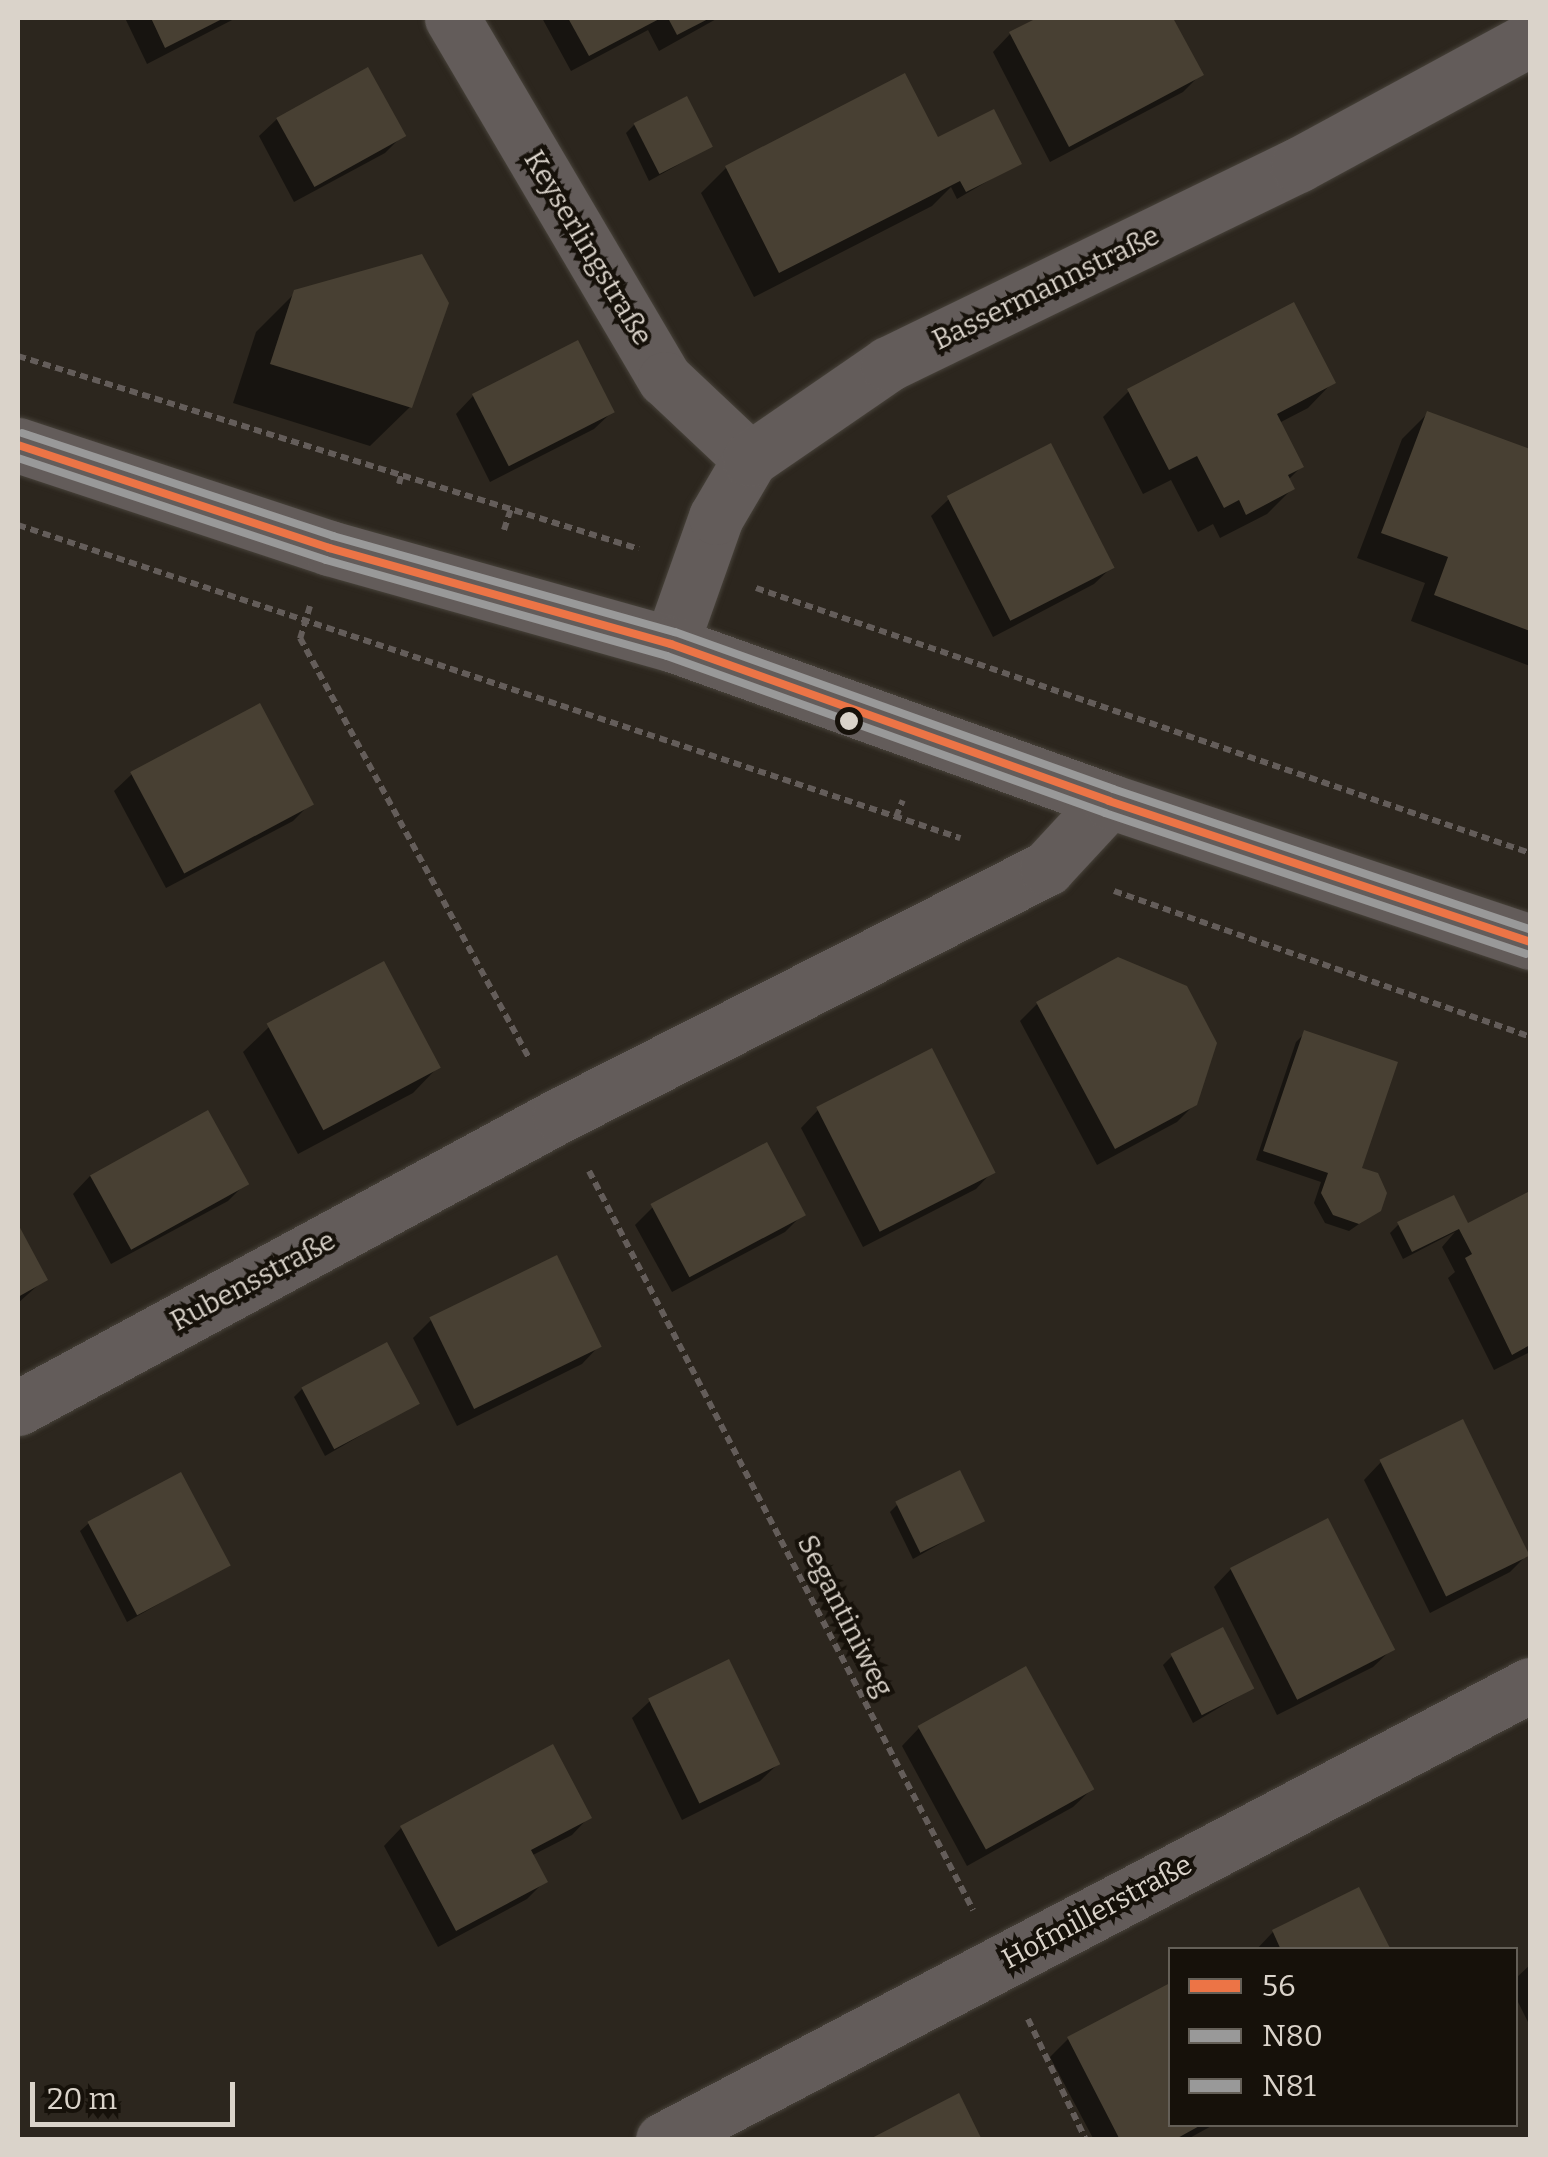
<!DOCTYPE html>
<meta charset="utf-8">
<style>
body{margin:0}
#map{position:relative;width:1548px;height:2157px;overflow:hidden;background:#2c261e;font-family:Bitter,serif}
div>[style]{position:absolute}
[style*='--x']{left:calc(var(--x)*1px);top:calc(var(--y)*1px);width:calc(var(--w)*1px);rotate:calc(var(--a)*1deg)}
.shadow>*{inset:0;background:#0007}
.building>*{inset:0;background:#484033;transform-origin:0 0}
.path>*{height:6px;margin-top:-3px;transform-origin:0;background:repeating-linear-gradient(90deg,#645d5a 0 8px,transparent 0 13px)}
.roads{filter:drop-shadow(0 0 2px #47423a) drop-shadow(0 0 2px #47423a)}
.minor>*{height:55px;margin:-27.5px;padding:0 27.5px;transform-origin:27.5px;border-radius:27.5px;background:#635c5a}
.tertiary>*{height:55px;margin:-27.5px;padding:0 27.5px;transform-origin:27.5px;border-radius:27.5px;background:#635c5a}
.bus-1>*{height:8px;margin:-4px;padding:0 4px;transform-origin:4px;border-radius:4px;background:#ec7446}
.bus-2>*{height:8px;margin:-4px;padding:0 4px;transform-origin:4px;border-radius:4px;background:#999}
.bus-3>*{height:8px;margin:-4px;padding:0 4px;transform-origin:4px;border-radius:4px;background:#999}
.dots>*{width:28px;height:28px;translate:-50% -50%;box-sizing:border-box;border:5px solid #16110a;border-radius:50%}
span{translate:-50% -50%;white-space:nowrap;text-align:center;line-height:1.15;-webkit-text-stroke:8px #16110a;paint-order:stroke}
.street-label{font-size:28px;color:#dad3ca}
.frame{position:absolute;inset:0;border:20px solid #dad3ca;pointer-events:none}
.legend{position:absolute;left:1168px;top:1947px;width:350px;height:180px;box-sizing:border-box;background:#16110a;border:2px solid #645f57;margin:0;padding:12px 18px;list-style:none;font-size:30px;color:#dad3ca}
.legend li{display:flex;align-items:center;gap:20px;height:50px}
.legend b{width:50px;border:2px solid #645f57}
.scale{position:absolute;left:30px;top:2082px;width:205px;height:45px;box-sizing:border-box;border:5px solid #dad3ca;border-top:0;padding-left:12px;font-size:30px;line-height:35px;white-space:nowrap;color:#dad3ca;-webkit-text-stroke:8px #16110a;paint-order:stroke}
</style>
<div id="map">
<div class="shadow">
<div style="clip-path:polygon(125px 18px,236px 18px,147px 64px)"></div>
<div style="clip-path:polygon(542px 18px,718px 18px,659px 51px,648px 30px,571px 71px)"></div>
<div style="clip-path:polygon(1043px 18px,1170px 18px,1200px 75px,1183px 92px,1050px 162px,993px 52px,1010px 34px)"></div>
<div style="clip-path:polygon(277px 119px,403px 135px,385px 153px,294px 202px,259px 136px)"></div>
<div style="clip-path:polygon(634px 125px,710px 147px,649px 181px,626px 133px)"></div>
<div style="clip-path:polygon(937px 142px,1019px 163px,957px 199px,951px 187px,932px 206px,754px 297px,701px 193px,726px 168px)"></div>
<div style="clip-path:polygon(296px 292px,410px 407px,370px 446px,233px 403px,256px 332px)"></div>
<div style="clip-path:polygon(1333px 382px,1308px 408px,1279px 423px,1301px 467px,1288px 480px,1292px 489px,1267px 514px,1220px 538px,1213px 524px,1198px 532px,1171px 480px,1143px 494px,1103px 417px,1129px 391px)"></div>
<div style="clip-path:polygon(473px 396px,612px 412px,594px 429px,490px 482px,456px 414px)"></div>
<div style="clip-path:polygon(1427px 414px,1530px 452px,1530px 666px,1411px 621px,1425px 583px,1357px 558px,1402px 439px)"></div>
<div style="clip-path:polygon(949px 499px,1112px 567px,1094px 584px,993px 637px,931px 516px)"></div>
<div style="clip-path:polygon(132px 774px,311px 803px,293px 821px,166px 888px,114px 791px)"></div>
<div style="clip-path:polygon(1037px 1004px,1195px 1104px,1177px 1122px,1097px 1165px,1020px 1021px)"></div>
<div style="clip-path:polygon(269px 1027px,438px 1067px,413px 1093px,298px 1154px,243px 1052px)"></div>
<div style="clip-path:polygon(1305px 1033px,1379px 1210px,1349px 1231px,1325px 1223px,1314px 1203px,1321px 1182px,1256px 1160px,1296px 1042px)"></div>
<div style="clip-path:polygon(818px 1110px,993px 1171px,976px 1189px,863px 1247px,801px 1128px)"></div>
<div style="clip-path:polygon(90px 1176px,246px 1183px,228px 1201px,111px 1264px,73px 1194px)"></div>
<div style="clip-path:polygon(1530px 1194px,1530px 1352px,1494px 1370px,1448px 1278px,1455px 1272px,1442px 1247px,1455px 1232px,1403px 1259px,1390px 1233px,1399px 1224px,1467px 1226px)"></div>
<div style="clip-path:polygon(653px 1207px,803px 1214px,785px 1232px,672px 1292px,635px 1225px)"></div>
<div style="clip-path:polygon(18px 1230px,45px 1279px,18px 1303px)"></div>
<div style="clip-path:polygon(555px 1258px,599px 1346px,582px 1364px,457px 1426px,413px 1338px,431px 1320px)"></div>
<div style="clip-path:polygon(302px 1389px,417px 1403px,325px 1456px,294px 1397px)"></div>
<div style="clip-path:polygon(1381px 1462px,1528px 1554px,1510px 1572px,1430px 1613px,1364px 1480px)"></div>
<div style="clip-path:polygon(898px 1504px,982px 1520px,913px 1559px,890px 1512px)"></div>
<div style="clip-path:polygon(89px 1523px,227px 1565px,127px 1622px,80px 1531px)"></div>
<div style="clip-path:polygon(1231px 1569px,1391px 1650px,1373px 1667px,1277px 1715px,1214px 1587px)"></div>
<div style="clip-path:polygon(1172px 1656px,1251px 1689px,1193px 1723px,1163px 1665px)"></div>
<div style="clip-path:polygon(1025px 1670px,1091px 1790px,1073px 1807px,967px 1866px,902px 1746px,919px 1728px)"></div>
<div style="clip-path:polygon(650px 1701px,778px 1764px,760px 1781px,682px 1820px,632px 1718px)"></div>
<div style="clip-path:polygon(552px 1748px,589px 1817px,572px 1835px,531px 1856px,545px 1881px,527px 1899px,438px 1947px,384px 1846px,401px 1828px)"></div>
<div style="clip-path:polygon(1273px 1932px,1388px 1950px,1256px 1950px)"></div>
<div style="clip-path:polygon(1530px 1965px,1530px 2026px,1516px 1998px,1516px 1978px)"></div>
<div style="clip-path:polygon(1170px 1986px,1170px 2124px,1215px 2124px,1186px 2140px,1094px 2140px,1050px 2057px,1068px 2039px)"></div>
</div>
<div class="building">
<div style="clip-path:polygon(151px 18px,224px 18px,165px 48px)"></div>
<div style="clip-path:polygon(568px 18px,661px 18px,589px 56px)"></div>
<div style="clip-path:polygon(668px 18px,710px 18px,677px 35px)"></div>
<div style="clip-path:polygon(1037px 18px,1173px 18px,1204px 75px,1069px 147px,1009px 32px)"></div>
<div style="left:368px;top:67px;width:79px;height:105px;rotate:61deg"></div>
<div style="clip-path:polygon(905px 73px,938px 137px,994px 109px,1022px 164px,966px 192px,960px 181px,779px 273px,725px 166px)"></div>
<div style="left:687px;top:96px;width:57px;height:60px;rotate:63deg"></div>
<div style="clip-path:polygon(422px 254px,449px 303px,412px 408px,270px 364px,294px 290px)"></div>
<div style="clip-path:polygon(1294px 302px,1336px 383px,1277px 414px,1304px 467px,1288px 475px,1295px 489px,1246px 515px,1239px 500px,1224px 508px,1197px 456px,1169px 470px,1127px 389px)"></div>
<div style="left:578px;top:340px;width:81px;height:119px;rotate:63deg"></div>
<div style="clip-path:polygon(1427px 411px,1530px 449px,1530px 631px,1434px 595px,1448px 557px,1381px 533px)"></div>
<div style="left:1051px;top:443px;width:140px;height:117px;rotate:63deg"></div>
<div style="left:260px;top:703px;width:115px;height:147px;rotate:62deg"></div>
<div style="clip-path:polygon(1118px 957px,1187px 986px,1217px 1043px,1197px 1105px,1115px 1149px,1036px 1002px)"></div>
<div style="left:384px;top:961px;width:121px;height:133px;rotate:62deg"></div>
<div style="clip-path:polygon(1304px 1030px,1398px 1062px,1362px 1168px,1378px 1173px,1387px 1193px,1381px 1211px,1359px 1224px,1333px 1215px,1321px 1193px,1328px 1173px,1263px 1151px)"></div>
<div style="left:932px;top:1048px;width:140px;height:130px;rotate:63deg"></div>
<div style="left:208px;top:1110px;width:85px;height:135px;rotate:61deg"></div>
<div style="left:767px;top:1142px;width:83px;height:132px;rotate:62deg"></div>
<div style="clip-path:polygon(1530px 1191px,1530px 1345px,1512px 1355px,1465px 1258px,1472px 1254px,1459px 1229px,1412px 1252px,1397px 1222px,1454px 1195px,1468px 1223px)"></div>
<div style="clip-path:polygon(18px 1224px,48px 1280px,18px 1297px)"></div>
<div style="left:557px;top:1255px;width:102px;height:142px;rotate:64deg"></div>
<div style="left:387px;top:1342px;width:70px;height:97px;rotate:62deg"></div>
<div style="left:1463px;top:1419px;width:152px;height:93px;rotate:64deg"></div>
<div style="left:960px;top:1470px;width:57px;height:72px;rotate:64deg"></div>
<div style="left:181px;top:1472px;width:106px;height:106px;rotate:62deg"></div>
<div style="left:1328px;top:1518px;width:148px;height:110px;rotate:63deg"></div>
<div style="left:1223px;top:1627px;width:69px;height:59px;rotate:63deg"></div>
<div style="left:729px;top:1659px;width:117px;height:90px;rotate:64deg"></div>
<div style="left:1026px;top:1666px;width:141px;height:124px;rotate:61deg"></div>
<div style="clip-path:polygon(553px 1744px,592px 1818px,531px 1850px,548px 1882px,456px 1931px,400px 1826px)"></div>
<div style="clip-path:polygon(1359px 1887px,1391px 1950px,1281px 1950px,1272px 1930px)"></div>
<div style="clip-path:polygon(1170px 1983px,1170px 2124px,1203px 2124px,1174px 2140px,1120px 2140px,1067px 2037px)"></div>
<div style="clip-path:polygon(959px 2093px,982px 2140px,868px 2140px)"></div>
</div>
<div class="path">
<div style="--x:18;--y:356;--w:650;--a:17.26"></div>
<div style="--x:399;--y:484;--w:11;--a:-75"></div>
<div style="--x:18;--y:525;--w:993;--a:18.38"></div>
<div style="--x:504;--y:530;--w:23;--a:-72"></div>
<div style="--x:756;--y:588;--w:818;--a:18.9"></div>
<div style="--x:310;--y:606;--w:34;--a:107"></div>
<div style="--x:300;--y:638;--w:478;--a:61.4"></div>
<div style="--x:896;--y:817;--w:18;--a:-68"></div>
<div style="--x:1114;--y:891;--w:441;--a:19.3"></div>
<div style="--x:589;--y:1171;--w:833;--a:62.54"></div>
<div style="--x:1028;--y:2019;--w:134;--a:64.4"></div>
</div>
<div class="roads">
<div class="minor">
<div style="--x:452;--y:18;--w:419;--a:59.5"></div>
<div style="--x:665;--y:379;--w:117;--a:43.3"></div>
<div style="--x:671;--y:644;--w:135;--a:-70.5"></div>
<div style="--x:716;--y:517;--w:67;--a:-59.6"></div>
<div style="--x:750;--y:459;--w:168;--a:-34.5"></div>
<div style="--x:888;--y:364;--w:456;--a:-25.9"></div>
<div style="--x:1298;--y:165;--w:264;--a:-28.5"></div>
<div style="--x:18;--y:1408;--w:616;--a:-28.4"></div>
<div style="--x:560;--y:1115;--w:546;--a:-26.89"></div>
<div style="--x:1047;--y:868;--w:91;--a:-47.2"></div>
<div style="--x:663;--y:2140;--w:979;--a:-27.69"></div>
</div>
<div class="tertiary">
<div style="--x:18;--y:445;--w:328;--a:18.3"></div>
<div style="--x:329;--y:548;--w:355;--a:15.7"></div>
<div style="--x:671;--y:644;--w:465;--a:19.7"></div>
<div style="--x:1109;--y:801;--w:444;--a:18.5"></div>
</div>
</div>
<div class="bus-1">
<div style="--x:18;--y:445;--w:328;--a:18.3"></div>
<div style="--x:329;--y:548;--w:355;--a:15.7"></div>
<div style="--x:671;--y:644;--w:465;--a:19.7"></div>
<div style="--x:1109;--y:801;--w:444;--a:18.5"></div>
</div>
<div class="bus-2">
<div style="--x:18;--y:458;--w:324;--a:18.3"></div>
<div style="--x:326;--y:560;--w:354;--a:15.7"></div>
<div style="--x:667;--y:656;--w:465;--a:19.7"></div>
<div style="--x:1105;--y:813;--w:444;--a:18.5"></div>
</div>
<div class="bus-3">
<div style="--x:22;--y:433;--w:328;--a:18.3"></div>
<div style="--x:333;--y:536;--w:355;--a:15.7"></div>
<div style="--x:675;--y:632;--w:465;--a:19.7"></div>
<div style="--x:1113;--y:789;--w:440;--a:18.6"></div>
</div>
<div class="dots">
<div style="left:849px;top:721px;background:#dad3ca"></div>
</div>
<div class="street-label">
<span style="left:588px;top:248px;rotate:59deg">Keyserlingstraße</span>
<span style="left:1046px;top:288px;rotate:-26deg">Bassermannstraße</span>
<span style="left:253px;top:1281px;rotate:-28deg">Rubensstraße</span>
<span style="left:845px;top:1616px;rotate:63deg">Segantiniweg</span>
<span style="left:1097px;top:1912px;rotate:-28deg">Hofmillerstraße</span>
</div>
<div class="frame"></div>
<ul class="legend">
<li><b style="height:12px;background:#ec7446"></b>56</li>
<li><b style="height:12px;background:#999"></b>N80</li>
<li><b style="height:12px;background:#999"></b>N81</li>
</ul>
<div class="scale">20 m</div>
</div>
